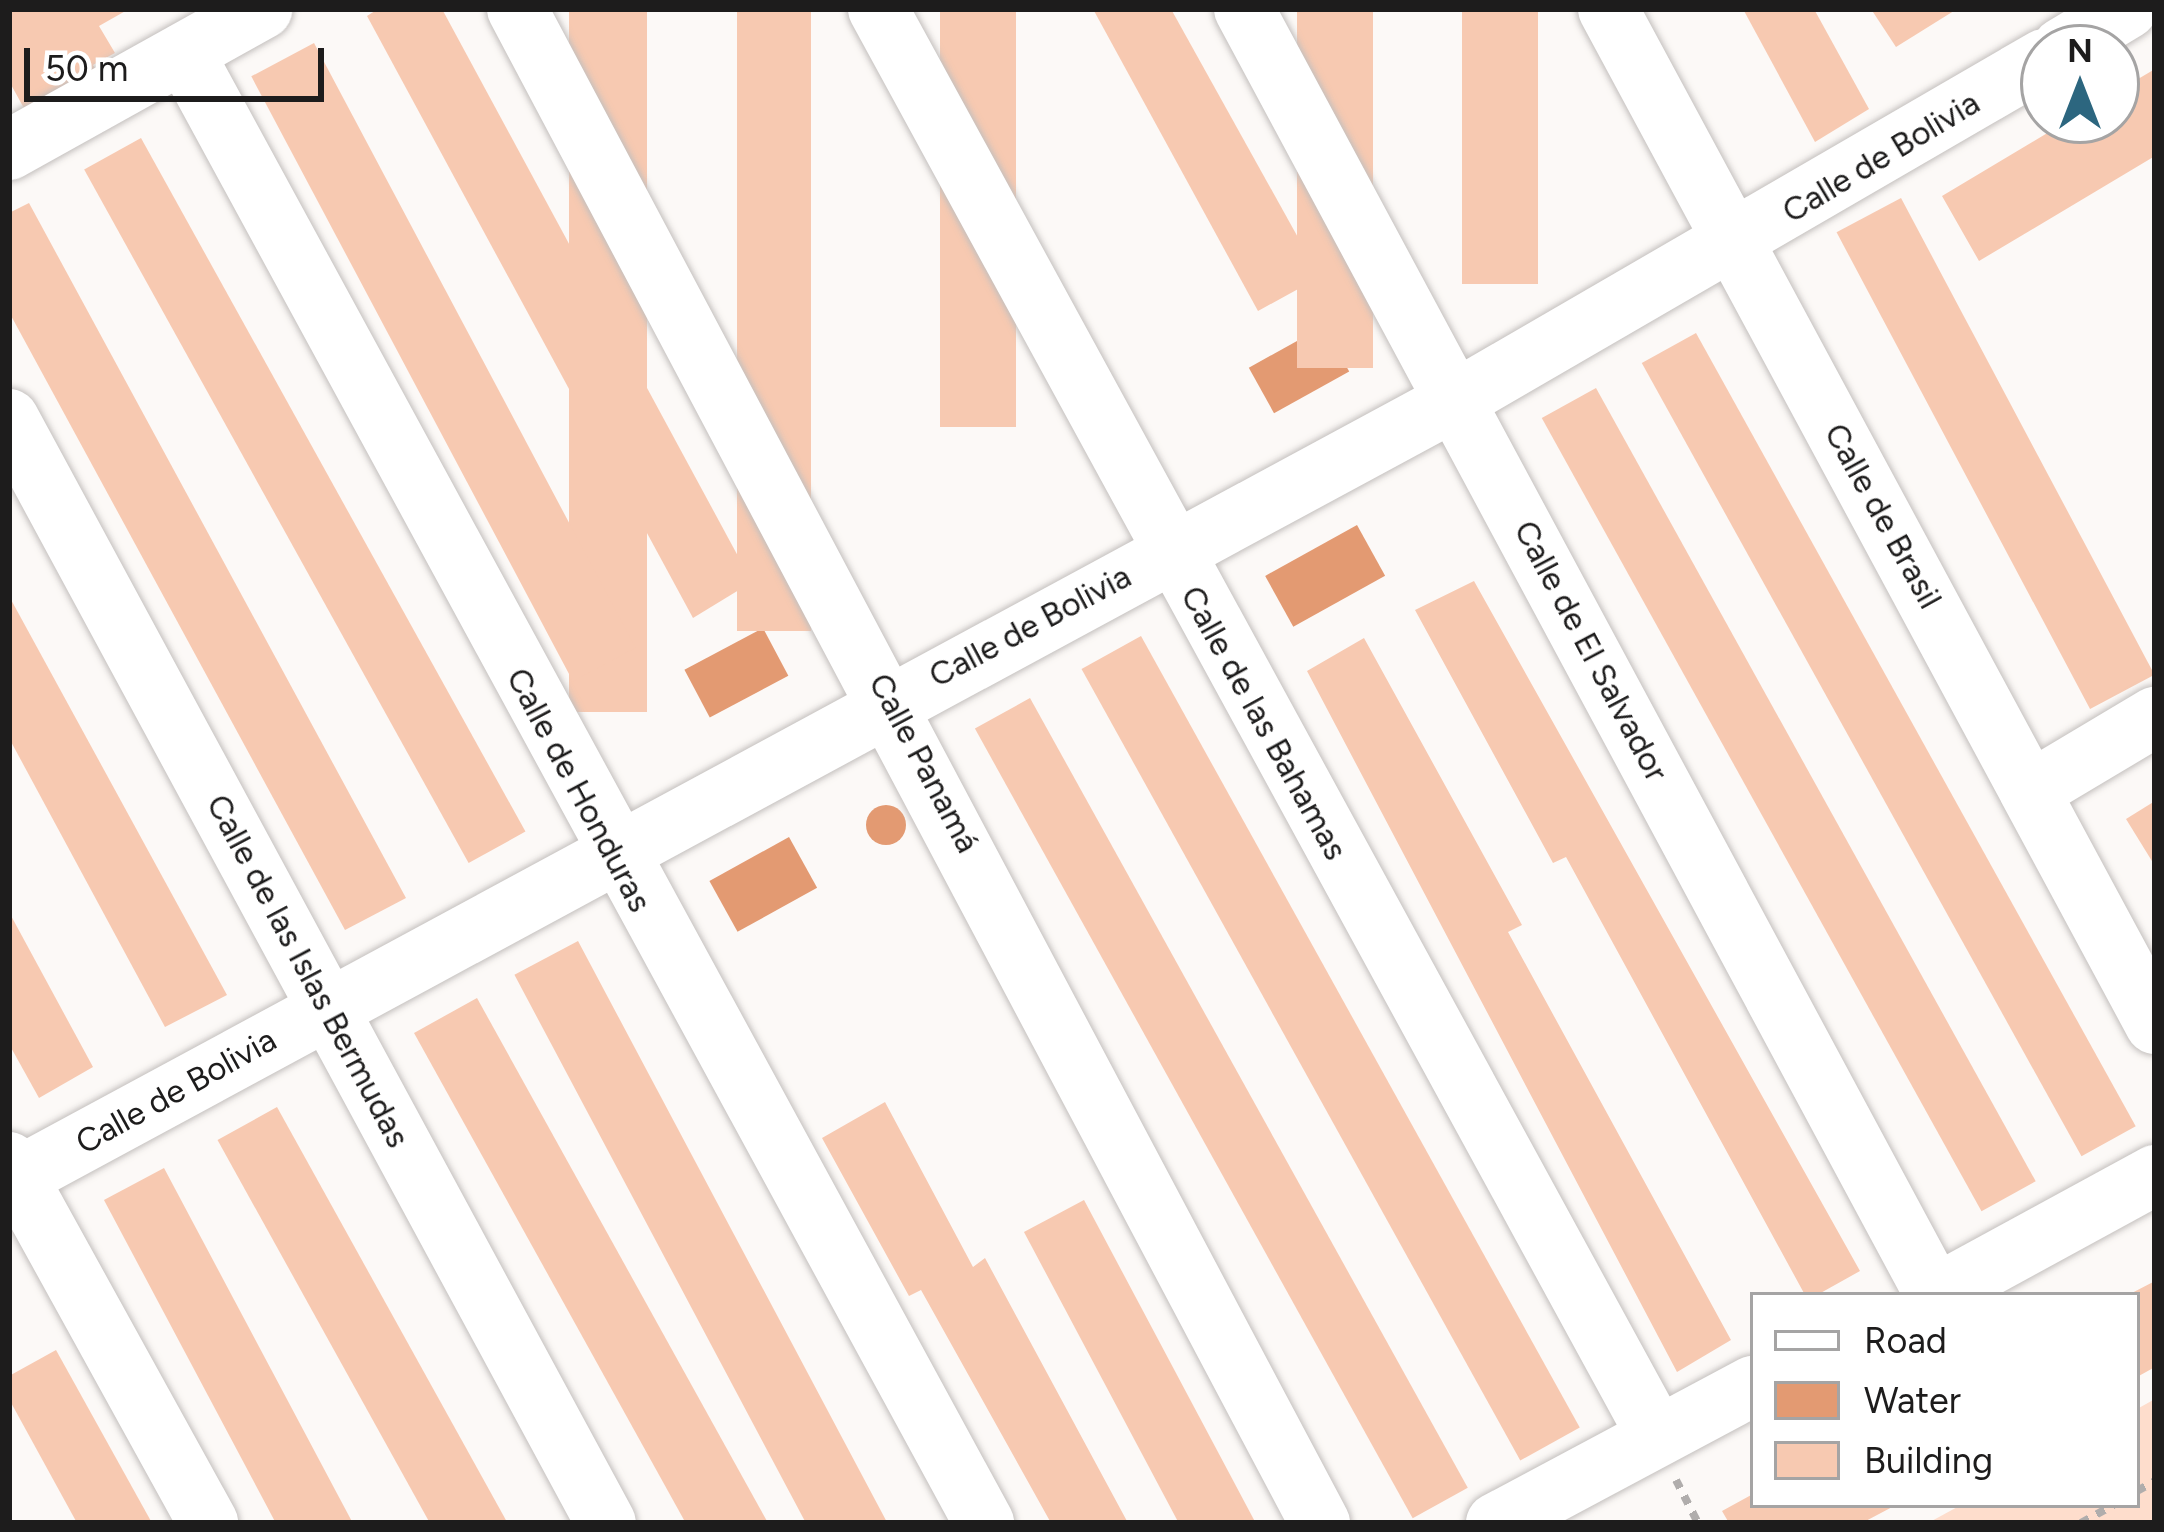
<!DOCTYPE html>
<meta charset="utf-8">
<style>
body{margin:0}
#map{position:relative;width:2164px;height:1532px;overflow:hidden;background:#fcf9f7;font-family:Figtree,sans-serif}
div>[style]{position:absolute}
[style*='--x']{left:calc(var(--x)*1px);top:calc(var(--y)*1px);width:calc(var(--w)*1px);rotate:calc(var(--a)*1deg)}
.green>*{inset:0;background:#feddcc}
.water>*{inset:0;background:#e39a72;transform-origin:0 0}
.round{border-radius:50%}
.building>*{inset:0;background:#f7c9b1;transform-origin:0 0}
.path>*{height:8px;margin-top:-4px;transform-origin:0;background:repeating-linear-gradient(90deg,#b0adac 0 9px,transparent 0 18px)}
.roads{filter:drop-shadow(0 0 3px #c4c0be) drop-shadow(0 0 3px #c4c0be)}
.minor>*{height:60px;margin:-30px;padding:0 30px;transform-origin:30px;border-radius:30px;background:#fff}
span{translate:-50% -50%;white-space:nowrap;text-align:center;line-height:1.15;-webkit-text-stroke:12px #fff;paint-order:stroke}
.street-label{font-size:33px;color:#1d1c1c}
.frame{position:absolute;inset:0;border:12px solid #1d1c1c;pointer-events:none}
.legend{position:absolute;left:1750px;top:1292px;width:390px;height:216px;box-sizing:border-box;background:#fff;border:3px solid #a5a4a4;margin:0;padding:15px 21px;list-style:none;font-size:36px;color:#1d1c1c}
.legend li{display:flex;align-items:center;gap:24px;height:60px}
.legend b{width:60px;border:3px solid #a5a4a4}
.north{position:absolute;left:2020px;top:24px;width:120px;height:120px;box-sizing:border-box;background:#fff;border:3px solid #a5a4a4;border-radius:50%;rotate:0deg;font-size:33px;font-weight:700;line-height:48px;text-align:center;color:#1d1c1c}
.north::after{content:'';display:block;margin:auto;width:42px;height:54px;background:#2c667f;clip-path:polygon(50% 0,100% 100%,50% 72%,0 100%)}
.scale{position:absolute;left:24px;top:48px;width:300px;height:54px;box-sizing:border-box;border:6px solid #1d1c1c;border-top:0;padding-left:15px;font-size:36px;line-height:42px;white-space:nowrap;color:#1d1c1c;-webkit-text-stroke:9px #fff;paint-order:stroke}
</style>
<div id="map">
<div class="green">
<div style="clip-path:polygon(2155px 1399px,2155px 1523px,1928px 1523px,1961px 1505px,2137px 1505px,2137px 1409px)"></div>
</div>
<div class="water">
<div style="left:1324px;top:326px;width:52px;height:86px;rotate:61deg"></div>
<div style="left:1357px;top:525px;width:58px;height:105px;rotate:61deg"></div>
<div style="left:763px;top:628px;width:54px;height:89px;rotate:62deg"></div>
<div class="round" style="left:866px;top:805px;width:40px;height:40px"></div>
<div style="left:789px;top:837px;width:58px;height:91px;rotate:61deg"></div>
</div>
<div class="building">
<div style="clip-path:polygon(9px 9px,129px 9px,99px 26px,115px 53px,93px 65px,103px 83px,31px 121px,9px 81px)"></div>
<div style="clip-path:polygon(378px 9px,442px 9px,752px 582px,693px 618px,367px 16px)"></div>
<div style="left:569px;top:9px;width:78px;height:703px"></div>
<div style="left:737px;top:9px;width:74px;height:622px"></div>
<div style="left:940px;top:9px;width:76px;height:418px"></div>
<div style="clip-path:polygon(1093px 9px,1171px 9px,1320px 277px,1258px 311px)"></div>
<div style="left:1297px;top:9px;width:76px;height:359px"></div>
<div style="left:1462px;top:9px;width:76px;height:275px"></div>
<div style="clip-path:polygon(1743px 9px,1814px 9px,1869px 109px,1815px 142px)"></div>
<div style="clip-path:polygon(1871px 9px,1957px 9px,1896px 47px)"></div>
<div style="left:314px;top:43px;width:685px;height:71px;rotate:62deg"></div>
<div style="clip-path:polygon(2155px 69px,2155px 156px,1979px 261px,1942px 196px,2069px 120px,2116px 120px,2116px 92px)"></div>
<div style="left:141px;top:138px;width:793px;height:65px;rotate:61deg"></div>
<div style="left:1901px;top:198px;width:540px;height:73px;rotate:62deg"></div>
<div style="clip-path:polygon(29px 203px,406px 898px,345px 930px,9px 312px,9px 213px)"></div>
<div style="left:1696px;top:333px;width:907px;height:62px;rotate:61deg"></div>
<div style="left:1596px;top:388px;width:907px;height:62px;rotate:61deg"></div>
<div style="clip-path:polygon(1474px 581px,1860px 1271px,1817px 1295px,1805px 1295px,1566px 857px,1553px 863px,1415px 610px)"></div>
<div style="clip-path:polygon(9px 596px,227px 995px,165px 1027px,9px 738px)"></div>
<div style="left:1141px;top:636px;width:905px;height:68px;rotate:61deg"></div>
<div style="clip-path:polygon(1364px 638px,1522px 925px,1508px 932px,1731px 1340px,1677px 1372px,1307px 671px)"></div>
<div style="left:1030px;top:698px;width:903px;height:63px;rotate:61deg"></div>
<div style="clip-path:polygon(2155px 801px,2155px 866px,2126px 819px)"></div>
<div style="clip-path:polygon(9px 912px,93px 1067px,39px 1098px,9px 1044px)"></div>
<div style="left:578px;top:941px;width:661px;height:72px;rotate:62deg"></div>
<div style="left:477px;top:998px;width:598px;height:72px;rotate:61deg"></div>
<div style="clip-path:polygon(885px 1102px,973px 1267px,985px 1258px,1128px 1523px,1051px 1523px,921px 1290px,909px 1296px,822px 1138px)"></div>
<div style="left:277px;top:1107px;width:473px;height:68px;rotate:61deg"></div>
<div style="left:164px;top:1168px;width:404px;height:68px;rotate:62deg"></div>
<div style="left:1084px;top:1200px;width:366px;height:68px;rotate:62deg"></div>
<div style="clip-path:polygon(2155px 1281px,2155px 1367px,2137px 1377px,2137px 1295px,2128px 1295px)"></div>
<div style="clip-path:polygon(56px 1350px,152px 1523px,77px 1523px,9px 1399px,9px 1376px)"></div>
<div style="clip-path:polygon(1753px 1494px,1753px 1505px,1896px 1505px,1862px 1523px,1729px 1523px,1722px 1511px)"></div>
</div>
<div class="path">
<div style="--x:1676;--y:1480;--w:48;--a:62.9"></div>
<div style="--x:2137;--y:1491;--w:21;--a:-29"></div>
<div style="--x:2081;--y:1523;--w:37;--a:-29"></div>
</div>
<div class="roads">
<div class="minor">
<div style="--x:517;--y:9;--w:1714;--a:62.06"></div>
<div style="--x:878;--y:9;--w:1624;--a:61.37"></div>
<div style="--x:1244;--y:9;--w:1460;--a:61.75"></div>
<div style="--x:1935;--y:1295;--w:251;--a:-28.6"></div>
<div style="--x:1608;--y:9;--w:1153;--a:61.68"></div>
<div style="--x:2062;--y:48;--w:76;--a:-31"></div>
<div style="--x:184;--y:53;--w:1674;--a:61.44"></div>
<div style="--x:9;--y:150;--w:290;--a:-29.1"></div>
<div style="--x:9;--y:419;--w:1255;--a:61.6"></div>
<div style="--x:2034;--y:789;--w:141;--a:-30.8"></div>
<div style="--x:9;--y:1162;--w:412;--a:61.1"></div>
<div style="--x:9;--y:1182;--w:1645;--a:-28.39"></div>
<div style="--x:1456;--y:400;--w:680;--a:-30.11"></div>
<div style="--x:1496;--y:1523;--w:291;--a:-28.1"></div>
</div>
</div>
<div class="street-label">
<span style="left:1881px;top:157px;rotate:-31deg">Calle de Bolivia</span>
<span style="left:1883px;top:516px;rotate:61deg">Calle de Brasil</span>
<span style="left:1030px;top:626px;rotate:-28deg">Calle de Bolivia</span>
<span style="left:1591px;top:651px;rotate:62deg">Calle de El Salvador</span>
<span style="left:1264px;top:723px;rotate:61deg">Calle de las Bahamas</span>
<span style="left:924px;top:763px;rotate:62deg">Calle Panamá</span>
<span style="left:579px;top:790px;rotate:62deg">Calle de Honduras</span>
<span style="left:308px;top:971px;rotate:62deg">Calle de las Islas Bermudas</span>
<span style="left:176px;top:1091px;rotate:-29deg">Calle de Bolivia</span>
</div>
<div class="frame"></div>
<ul class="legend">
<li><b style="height:15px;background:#fff"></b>Road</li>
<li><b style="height:33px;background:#e39a72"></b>Water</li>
<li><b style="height:33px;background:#f7c9b1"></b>Building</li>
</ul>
<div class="north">N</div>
<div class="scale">50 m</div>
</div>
